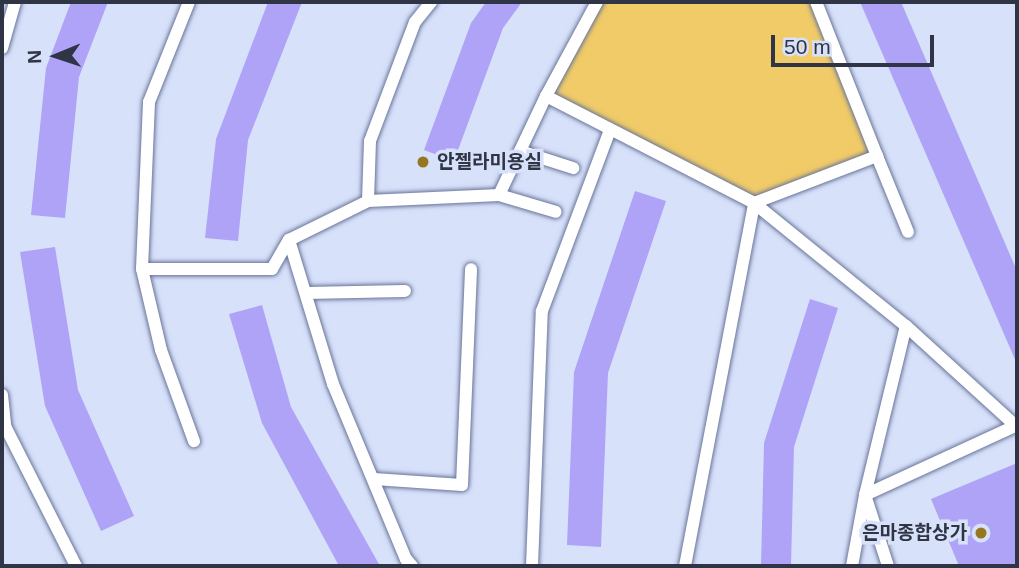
<!DOCTYPE html>
<meta charset="utf-8">
<style>
body{margin:0}
#map{position:relative;width:1019px;height:568px;overflow:hidden;background:#d8e1fa;font-family:Arial,"Noto Sans KR",sans-serif}
div>[style]{position:absolute}
[style*='--x']{left:calc(var(--x)*1px);top:calc(var(--y)*1px);width:calc(var(--w)*1px);rotate:calc(var(--a)*1deg)}
.green>*{inset:0;background:#f0cb68}
.building>*{inset:0;background:#aea3f7}
.roads{filter:drop-shadow(0 0 2px #68759a) drop-shadow(0 0 2px #68759a)}
.service>*{height:12px;margin:-6px;padding:0 6px;transform-origin:6px;border-radius:6px;background:#fff}
.dots>*{width:19px;height:19px;translate:-50% -50%;box-sizing:border-box;border:4px solid #d8e1fa;border-radius:50%}
span{translate:-50% -50%;white-space:nowrap;text-align:center;line-height:1.15;-webkit-text-stroke:7px #d8e1fa;paint-order:stroke}
.poi-label{font-size:19px;color:#2f3545;font-weight:700}
.left{translate:0 -50%;text-align:left}
.right{translate:-100% -50%;text-align:right}
.frame{position:absolute;inset:0;border:4px solid #2f3545;pointer-events:none}
.north{position:absolute;left:21px;top:21px;width:70px;height:70px;-webkit-text-stroke:5px #d8e1fa;paint-order:stroke;rotate:268deg;font-size:19px;font-weight:700;line-height:28px;text-align:center;color:#2f3545}
.north::after{content:'';display:block;margin:auto;width:24px;height:32px;background:#2f3545;clip-path:polygon(50% 0,100% 100%,50% 72%,0 100%)}
.scale{position:absolute;left:771px;top:35px;width:163px;height:32px;box-sizing:border-box;border:4px solid #2f3545;border-top:0;padding-left:9px;font-size:21px;line-height:24px;white-space:nowrap;color:#2f3545;-webkit-text-stroke:5px #d8e1fa;paint-order:stroke}
</style>
<div id="map">
<div class="green">
<div style="clip-path:polygon(597px 2px,816px 2px,877px 156px,754px 203px,546px 96px)"></div>
</div>
<div class="building">
<div style="clip-path:polygon(71px 2px,108px 2px,79px 77px,65px 218px,31px 215px,46px 68px)"></div>
<div style="clip-path:polygon(268px 2px,302px 2px,248px 140px,238px 241px,205px 238px,216px 139px)"></div>
<div style="clip-path:polygon(486px 2px,522px 2px,503px 28px,454px 161px,424px 150px,471px 23px)"></div>
<div style="clip-path:polygon(860px 2px,901px 2px,1017px 271px,1017px 364px)"></div>
<div style="clip-path:polygon(635px 191px,666px 201px,608px 373px,601px 547px,567px 545px,574px 372px)"></div>
<div style="clip-path:polygon(55px 247px,78px 390px,134px 516px,101px 531px,45px 406px,20px 252px)"></div>
<div style="clip-path:polygon(810px 299px,838px 308px,794px 447px,791px 566px,761px 566px,764px 443px)"></div>
<div style="clip-path:polygon(262px 305px,291px 407px,380px 566px,339px 566px,262px 423px,229px 314px)"></div>
<div style="clip-path:polygon(1017px 463px,1017px 566px,959px 566px,931px 499px)"></div>
</div>
<div class="roads">
<div class="service">
<div style="--x:189;--y:2;--w:108;--a:111.8"></div>
<div style="--x:149;--y:102;--w:167;--a:92.4"></div>
<div style="--x:142;--y:269;--w:83;--a:76.8"></div>
<div style="--x:161;--y:350;--w:97;--a:70.1"></div>
<div style="--x:2;--y:48;--w:48;--a:-74.2"></div>
<div style="--x:546;--y:96;--w:107;--a:-61.5"></div>
<div style="--x:520;--y:151;--w:56;--a:17.8"></div>
<div style="--x:877;--y:156;--w:82;--a:67.8"></div>
<div style="--x:499;--y:195;--w:59;--a:16.6"></div>
<div style="--x:368;--y:201;--w:60;--a:-88.1"></div>
<div style="--x:370;--y:141;--w:127;--a:-69.3"></div>
<div style="--x:415;--y:22;--w:26;--a:-51"></div>
<div style="--x:289;--y:240;--w:88;--a:-26.3"></div>
<div style="--x:368;--y:201;--w:131;--a:-2.6"></div>
<div style="--x:499;--y:195;--w:110;--a:-64.6"></div>
<div style="--x:546;--y:96;--w:234;--a:27.2"></div>
<div style="--x:754;--y:203;--w:132;--a:-20.9"></div>
<div style="--x:877;--y:156;--w:166;--a:-111.6"></div>
<div style="--x:142;--y:269;--w:130;--a:0"></div>
<div style="--x:272;--y:269;--w:34;--a:-60"></div>
<div style="--x:289;--y:240;--w:151;--a:73"></div>
<div style="--x:333;--y:384;--w:190;--a:67.4"></div>
<div style="--x:406;--y:559;--w:9;--a:49"></div>
<div style="--x:306;--y:293;--w:99;--a:-1.2"></div>
<div style="--x:2;--y:395;--w:31;--a:84"></div>
<div style="--x:5;--y:426;--w:157;--a:63.1"></div>
<div style="--x:374;--y:479;--w:88;--a:3.9"></div>
<div style="--x:462;--y:485;--w:216;--a:-87.6"></div>
<div style="--x:532;--y:566;--w:255;--a:-87.8"></div>
<div style="--x:542;--y:311;--w:193;--a:-69.4"></div>
<div style="--x:685;--y:566;--w:369;--a:-79.2"></div>
<div style="--x:754;--y:203;--w:196;--a:39"></div>
<div style="--x:852;--y:566;--w:72;--a:-79.6"></div>
<div style="--x:865;--y:495;--w:167;--a:-24.7"></div>
<div style="--x:888;--y:566;--w:75;--a:-107.9"></div>
<div style="--x:865;--y:495;--w:174;--a:-76.4"></div>
<div style="--x:906;--y:326;--w:149;--a:42.3"></div>
</div>
</div>
<div class="dots">
<div style="left:423px;top:162px;background:#95771f"></div>
<div style="left:981px;top:533px;background:#95771f"></div>
</div>
<div class="poi-label">
<span class="left" style="left:437px;top:162px">안젤라미용실</span>
<span class="right" style="left:967px;top:533px">은마종합상가</span>
</div>
<div class="frame"></div>
<div class="north">N</div>
<div class="scale">50 m</div>
</div>
